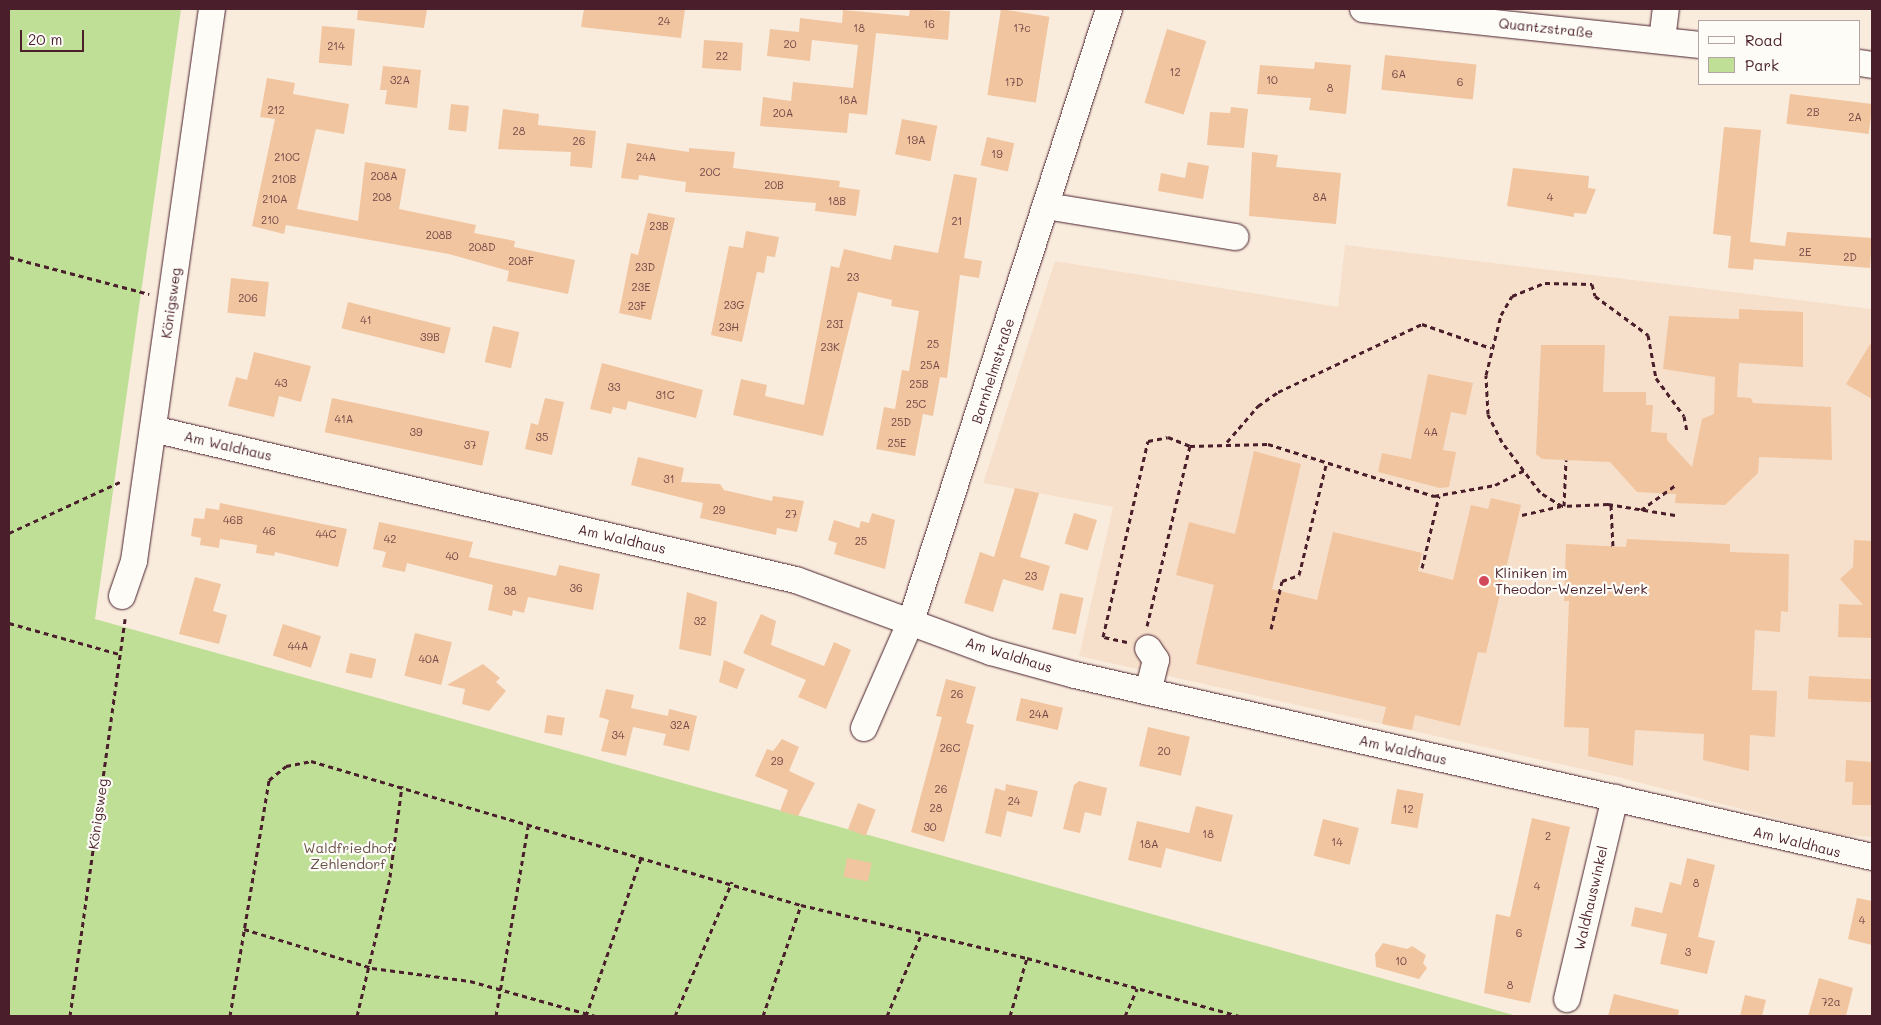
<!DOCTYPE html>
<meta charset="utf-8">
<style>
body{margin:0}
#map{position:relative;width:1881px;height:1025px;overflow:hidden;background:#f9ecdd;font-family:Mali,sans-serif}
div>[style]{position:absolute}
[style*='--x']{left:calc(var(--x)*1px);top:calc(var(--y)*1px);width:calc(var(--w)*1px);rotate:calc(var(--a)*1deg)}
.built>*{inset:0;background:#f7e0cb}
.green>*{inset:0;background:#bfdf97}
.building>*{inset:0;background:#f1c5a0;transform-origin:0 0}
.path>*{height:3px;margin-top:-1.5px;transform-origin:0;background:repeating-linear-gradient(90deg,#4a1f2b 0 5px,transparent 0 9px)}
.roads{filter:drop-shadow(0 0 1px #4a1f2b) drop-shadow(0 0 1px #4a1f2b)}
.minor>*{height:26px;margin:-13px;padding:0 13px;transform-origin:13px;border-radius:13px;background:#fdfcf7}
.dots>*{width:14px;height:14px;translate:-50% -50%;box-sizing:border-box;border:2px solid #fdfcf7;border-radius:50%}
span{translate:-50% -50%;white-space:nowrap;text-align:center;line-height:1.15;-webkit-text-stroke:4.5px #fdfcf7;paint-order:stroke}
.number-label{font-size:11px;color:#744848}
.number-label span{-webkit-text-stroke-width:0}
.street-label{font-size:14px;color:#4a1f2b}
.poi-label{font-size:14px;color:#4a1f2b}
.left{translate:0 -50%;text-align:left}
.park-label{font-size:14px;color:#674f46}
.frame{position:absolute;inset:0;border:10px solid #4a1f2b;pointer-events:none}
.legend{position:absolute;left:1698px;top:20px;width:162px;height:65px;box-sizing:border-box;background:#fdfcf7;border:1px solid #b5a4a5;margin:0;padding:6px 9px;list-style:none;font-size:15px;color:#4a1f2b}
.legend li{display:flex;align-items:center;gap:10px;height:25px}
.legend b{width:25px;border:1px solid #b5a4a5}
.scale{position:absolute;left:20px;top:30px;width:64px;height:22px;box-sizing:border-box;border:2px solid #4a1f2b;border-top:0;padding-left:6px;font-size:15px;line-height:18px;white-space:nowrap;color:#4a1f2b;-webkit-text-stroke:4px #fdfcf7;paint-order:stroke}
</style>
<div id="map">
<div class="built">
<div style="clip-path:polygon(1345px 245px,1872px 309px,1872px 837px,1840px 835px,1618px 777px,1079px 656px,1113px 507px,983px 483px,1055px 261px,1338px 307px)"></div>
</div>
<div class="green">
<div style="clip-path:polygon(9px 9px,181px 9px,95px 619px,1517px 1016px,9px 1016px)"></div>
</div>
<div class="building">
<div style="clip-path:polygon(358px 9px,427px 9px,424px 28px,357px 20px)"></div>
<div style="clip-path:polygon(584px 9px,685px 9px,681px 38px,581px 27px)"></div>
<div style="clip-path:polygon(910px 9px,950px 11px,948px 40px,876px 33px,867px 115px,849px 113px,847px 133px,760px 126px,763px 97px,791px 101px,793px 82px,853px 88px,858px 45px,812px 40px,810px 61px,767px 56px,770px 29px,799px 32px,800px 18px,842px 23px,843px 10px,909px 16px)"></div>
<div style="left:1001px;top:9px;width:49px;height:87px;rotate:9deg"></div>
<div style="left:322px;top:26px;width:33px;height:37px;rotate:5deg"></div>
<div style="left:1167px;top:29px;width:41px;height:77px;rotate:17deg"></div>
<div style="left:704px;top:40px;width:39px;height:28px;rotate:4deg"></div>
<div style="left:1385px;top:55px;width:92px;height:35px;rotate:6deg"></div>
<div style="clip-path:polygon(1315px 62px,1351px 65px,1346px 114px,1309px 110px,1311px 98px,1257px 94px,1260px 65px,1314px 69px)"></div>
<div style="clip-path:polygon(383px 66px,421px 70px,417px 108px,385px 104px,387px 90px,380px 90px)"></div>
<div style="clip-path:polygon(267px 78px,295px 83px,293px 94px,349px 104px,344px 134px,316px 129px,297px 209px,358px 221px,365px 162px,406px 169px,399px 209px,476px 225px,474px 233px,515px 241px,514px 247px,575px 260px,568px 294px,507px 281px,509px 271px,449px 254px,286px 225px,284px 234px,252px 226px,275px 119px,260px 117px)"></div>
<div style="left:1790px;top:94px;width:83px;height:30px;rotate:7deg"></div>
<div style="left:451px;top:104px;width:18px;height:26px;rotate:6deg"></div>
<div style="clip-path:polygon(1231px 107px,1248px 109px,1244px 148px,1207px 145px,1210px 112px,1230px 113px)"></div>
<div style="clip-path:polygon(503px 109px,539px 114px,538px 125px,596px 131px,592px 168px,570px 166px,571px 152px,498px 149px)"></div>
<div style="left:902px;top:119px;width:36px;height:36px;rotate:11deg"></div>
<div style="clip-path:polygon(1724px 127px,1761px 130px,1750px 242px,1785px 246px,1787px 232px,1872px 238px,1870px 268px,1754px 259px,1753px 270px,1728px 268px,1731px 236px,1713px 234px)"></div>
<div style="left:987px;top:137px;width:28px;height:29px;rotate:13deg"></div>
<div style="clip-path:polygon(627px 143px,689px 152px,689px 148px,735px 152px,733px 168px,840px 181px,839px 187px,860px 190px,856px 216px,815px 211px,816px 203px,685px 192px,686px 182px,639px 175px,638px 180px,621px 178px)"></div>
<div style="clip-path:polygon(1252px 152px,1278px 155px,1276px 167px,1341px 173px,1336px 224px,1249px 216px)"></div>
<div style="clip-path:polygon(1188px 162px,1209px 166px,1203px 199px,1158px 191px,1161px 173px,1185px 178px)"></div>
<div style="clip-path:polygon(1513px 168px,1589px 176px,1588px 188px,1596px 189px,1586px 214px,1574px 213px,1574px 217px,1507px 206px)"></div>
<div style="clip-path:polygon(954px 174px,977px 178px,964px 258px,982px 261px,979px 278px,960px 275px,947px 378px,940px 377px,933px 416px,923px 414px,915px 456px,876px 449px,884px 407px,895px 409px,902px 370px,909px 371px,919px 311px,891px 306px,892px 300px,858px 292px,823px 436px,733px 415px,741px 379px,767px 385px,765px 396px,804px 405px,831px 266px,839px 268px,844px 249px,891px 260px,894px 245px,938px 253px)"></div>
<div style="clip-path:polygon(648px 213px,675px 218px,651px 320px,619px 313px,631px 253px,638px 255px)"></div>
<div style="clip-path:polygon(746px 231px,779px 237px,775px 257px,767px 256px,764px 273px,757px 272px,742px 342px,711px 335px,729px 246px,743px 248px)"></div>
<div style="left:231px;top:278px;width:38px;height:35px;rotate:6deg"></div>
<div style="left:348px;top:302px;width:106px;height:27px;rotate:14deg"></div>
<div style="clip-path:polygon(1739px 309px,1803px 312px,1803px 367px,1739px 363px,1737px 397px,1751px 398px,1753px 403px,1831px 407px,1832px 460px,1759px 457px,1758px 473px,1725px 505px,1675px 503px,1676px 494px,1637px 492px,1610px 462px,1542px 459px,1536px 454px,1541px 345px,1605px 345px,1603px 392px,1646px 392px,1646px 405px,1653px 405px,1651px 432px,1667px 433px,1667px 440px,1692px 467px,1702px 419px,1714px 414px,1715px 377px,1663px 369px,1669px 316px,1739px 319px)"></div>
<div style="left:493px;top:326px;width:27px;height:37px;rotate:13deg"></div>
<div style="clip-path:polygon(1872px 341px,1872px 399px,1846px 384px)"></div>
<div style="clip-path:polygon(254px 352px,311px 366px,301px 402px,279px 396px,274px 417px,228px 406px,236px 377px,247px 380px)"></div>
<div style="clip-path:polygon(602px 363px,703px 390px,696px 418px,628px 401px,626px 410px,613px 407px,611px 414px,590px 409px)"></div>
<div style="clip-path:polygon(1428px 374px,1473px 383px,1466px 415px,1451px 412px,1443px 450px,1456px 452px,1449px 487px,1440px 488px,1378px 472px,1382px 453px,1411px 459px)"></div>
<div style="left:332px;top:398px;width:161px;height:35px;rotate:12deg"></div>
<div style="clip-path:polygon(545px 398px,564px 402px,552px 455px,525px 449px,531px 423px,538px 425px)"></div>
<div style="clip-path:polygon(1254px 451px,1301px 464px,1272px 589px,1317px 600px,1333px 532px,1422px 553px,1418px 571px,1453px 580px,1471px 505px,1488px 509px,1491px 498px,1521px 505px,1486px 653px,1478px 652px,1460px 726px,1415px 715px,1412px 730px,1382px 724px,1386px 707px,1196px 664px,1214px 585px,1176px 575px,1189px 522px,1235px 534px)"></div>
<div style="clip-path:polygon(638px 457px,684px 468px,681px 482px,720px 484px,724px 490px,772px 501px,773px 496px,804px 501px,797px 532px,777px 528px,776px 535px,700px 518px,703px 503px,631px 485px)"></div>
<div style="clip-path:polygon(1015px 488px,1039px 493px,1020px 557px,1050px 566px,1043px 591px,1003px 579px,993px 612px,964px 603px,980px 552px,994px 557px)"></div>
<div style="clip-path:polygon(220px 503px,347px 529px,338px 567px,275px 552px,274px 556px,256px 553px,257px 545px,220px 539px,219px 548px,200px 545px,201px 538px,191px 536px,194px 518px,204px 519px,206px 508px,219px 510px)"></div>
<div style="clip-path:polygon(872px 513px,895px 520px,885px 569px,834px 554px,837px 543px,828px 540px,834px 520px,859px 528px,861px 521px,869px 523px)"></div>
<div style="left:1074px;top:513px;width:24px;height:32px;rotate:17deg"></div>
<div style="clip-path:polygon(379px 522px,473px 542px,469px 557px,556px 576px,559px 565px,600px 574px,593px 610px,528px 597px,524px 613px,513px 610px,512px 616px,488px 610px,493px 585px,407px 563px,405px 572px,382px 567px,386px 552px,373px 549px)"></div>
<div style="clip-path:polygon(1627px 539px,1730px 544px,1730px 552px,1789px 554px,1788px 612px,1781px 611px,1780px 632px,1755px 630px,1752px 690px,1777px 691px,1775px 737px,1750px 735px,1749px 771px,1703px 760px,1704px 734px,1635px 730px,1633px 766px,1588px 756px,1589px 728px,1564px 727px,1569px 601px,1564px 601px,1566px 544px,1626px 547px)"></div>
<div style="clip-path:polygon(1854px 540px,1872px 541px,1872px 638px,1838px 637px,1839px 604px,1863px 605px,1840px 579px,1853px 567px)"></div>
<div style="clip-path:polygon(195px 577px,221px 584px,213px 611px,227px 615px,219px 644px,179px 634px)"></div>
<div style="clip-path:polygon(687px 592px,717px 602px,711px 656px,679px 649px)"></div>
<div style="left:1060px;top:593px;width:24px;height:37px;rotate:12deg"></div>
<div style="clip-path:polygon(761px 614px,776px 621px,771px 645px,824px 666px,834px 642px,851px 650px,826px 709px,798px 697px,806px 680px,743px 653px)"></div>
<div style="left:283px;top:624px;width:40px;height:33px;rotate:18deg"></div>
<div style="left:415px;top:633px;width:38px;height:44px;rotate:14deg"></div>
<div style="left:350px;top:653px;width:27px;height:20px;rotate:13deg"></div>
<div style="clip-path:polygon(724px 660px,745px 669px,737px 689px,719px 682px)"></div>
<div style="clip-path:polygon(483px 664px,500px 678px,496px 682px,506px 691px,489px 711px,462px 704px,465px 689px,447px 685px)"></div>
<div style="left:1809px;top:676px;width:63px;height:23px;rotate:3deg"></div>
<div style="clip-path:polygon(946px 679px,976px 687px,966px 723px,974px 725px,944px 842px,911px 832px,942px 717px,936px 716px)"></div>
<div style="clip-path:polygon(606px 689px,634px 695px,631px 708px,668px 716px,669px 709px,697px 716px,689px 751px,663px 745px,666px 734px,633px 727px,626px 756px,601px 751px,609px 720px,599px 717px)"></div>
<div style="left:1021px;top:698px;width:43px;height:23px;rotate:13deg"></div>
<div style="left:547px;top:715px;width:18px;height:18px;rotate:9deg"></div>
<div style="left:1148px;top:727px;width:43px;height:40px;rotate:13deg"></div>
<div style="clip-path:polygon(782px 739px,799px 747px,789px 771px,815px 783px,798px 816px,780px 811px,788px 790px,755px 776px,767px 749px,773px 751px)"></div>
<div style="clip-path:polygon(1846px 760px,1872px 762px,1872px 805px,1852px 805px,1853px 782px,1845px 782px)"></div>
<div style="clip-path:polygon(1079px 781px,1107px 788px,1101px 816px,1085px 812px,1080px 833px,1063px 829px,1074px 785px)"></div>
<div style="clip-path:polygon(1006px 784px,1038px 791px,1032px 817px,1007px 811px,1001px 837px,985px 833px,995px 788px,1005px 791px)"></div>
<div style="left:1397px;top:789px;width:27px;height:35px;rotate:10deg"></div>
<div style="left:858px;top:803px;width:19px;height:28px;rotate:21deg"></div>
<div style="clip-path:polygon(1196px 806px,1233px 815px,1221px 862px,1166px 848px,1161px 868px,1128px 860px,1137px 821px,1189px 833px)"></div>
<div style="clip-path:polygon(1532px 818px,1570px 827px,1530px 1003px,1484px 993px,1496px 914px,1510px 917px)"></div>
<div style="left:1323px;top:819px;width:37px;height:38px;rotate:14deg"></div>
<div style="left:847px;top:858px;width:25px;height:19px;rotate:11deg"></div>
<div style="clip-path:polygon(1687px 858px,1715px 865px,1698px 937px,1715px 941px,1707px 974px,1660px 964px,1667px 934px,1631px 926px,1635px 907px,1662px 913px,1670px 882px,1681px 885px)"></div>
<div style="clip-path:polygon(1857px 898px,1872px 901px,1872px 945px,1848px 939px)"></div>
<div style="clip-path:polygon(1383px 943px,1407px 949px,1412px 946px,1426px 955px,1423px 963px,1427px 968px,1419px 979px,1376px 967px,1375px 954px)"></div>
<div style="clip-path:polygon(1819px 978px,1853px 988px,1846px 1016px,1808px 1016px)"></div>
<div style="clip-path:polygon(1614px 994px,1679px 1010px,1678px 1016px,1608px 1016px)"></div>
<div style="clip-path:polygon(1745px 995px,1766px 1000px,1762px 1016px,1740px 1016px)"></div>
</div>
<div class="path">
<div style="--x:9;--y:257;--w:145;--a:14.8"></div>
<div style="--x:1227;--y:442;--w:48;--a:-49.3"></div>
<div style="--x:1258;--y:406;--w:24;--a:-35"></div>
<div style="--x:1278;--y:392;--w:159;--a:-25.3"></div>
<div style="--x:1422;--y:324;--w:73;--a:19.2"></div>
<div style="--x:1611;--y:505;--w:42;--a:87.3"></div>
<div style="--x:1564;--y:506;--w:46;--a:-87.5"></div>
<div style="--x:1641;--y:510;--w:44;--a:-35.8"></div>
<div style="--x:1522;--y:515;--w:40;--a:-13"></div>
<div style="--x:1675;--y:515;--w:68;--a:-170.7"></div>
<div style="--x:1608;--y:504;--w:46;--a:177.5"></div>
<div style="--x:1562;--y:506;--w:26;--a:-148"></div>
<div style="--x:1540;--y:492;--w:63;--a:-127.2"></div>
<div style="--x:1502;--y:442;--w:31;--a:-117"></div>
<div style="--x:1488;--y:414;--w:39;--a:-93"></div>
<div style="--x:1486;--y:375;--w:62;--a:-76"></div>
<div style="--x:1501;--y:315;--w:22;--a:-60"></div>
<div style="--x:1512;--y:296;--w:35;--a:-22"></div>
<div style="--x:1545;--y:283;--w:47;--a:1.2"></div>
<div style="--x:1592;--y:284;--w:12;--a:76"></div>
<div style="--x:1595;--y:296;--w:66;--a:36.3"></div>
<div style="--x:1648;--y:335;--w:44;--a:79.5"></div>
<div style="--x:1656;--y:378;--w:47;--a:53.6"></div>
<div style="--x:1684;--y:416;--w:16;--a:79"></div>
<div style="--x:9;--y:533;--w:124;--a:-24.7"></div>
<div style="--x:1422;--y:568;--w:74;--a:-76.7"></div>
<div style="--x:9;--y:623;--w:114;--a:15.7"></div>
<div style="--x:1147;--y:626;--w:185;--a:-76.6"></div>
<div style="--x:1190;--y:446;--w:78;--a:-1.5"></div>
<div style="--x:1268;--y:444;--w:174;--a:17.4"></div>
<div style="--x:1434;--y:496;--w:62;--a:-10.2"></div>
<div style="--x:1495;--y:485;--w:34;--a:-27"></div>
<div style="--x:1271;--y:629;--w:49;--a:-77.1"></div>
<div style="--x:1282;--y:581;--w:18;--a:-19"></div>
<div style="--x:1299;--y:575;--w:113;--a:-76.2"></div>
<div style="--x:1127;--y:642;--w:25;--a:-168"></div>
<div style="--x:1103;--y:637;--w:201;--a:-77.1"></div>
<div style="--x:1148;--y:441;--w:20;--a:-11"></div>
<div style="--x:1168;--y:437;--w:24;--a:22"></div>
<div style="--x:244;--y:929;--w:134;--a:16.9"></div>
<div style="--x:372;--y:968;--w:99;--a:7.6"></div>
<div style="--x:470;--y:981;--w:130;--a:15.6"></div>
<div style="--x:70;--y:1016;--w:401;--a:-82.1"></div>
<div style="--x:230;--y:1016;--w:239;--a:-80.6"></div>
<div style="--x:269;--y:780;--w:22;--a:-39"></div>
<div style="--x:286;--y:766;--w:25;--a:-11"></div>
<div style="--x:311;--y:761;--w:511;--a:16.38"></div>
<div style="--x:801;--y:905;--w:232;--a:13.2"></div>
<div style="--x:1027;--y:958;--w:220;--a:15.3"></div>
<div style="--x:357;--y:1016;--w:143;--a:-76.6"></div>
<div style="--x:390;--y:877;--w:92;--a:-82.5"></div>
<div style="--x:496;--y:1016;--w:192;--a:-80.4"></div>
<div style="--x:586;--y:1016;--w:167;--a:-70.8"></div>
<div style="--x:675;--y:1016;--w:146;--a:-67"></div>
<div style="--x:763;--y:1016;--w:117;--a:-71.1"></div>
<div style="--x:887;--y:1016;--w:88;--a:-67.2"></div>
<div style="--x:1010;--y:1016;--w:60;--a:-73.7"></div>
<div style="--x:1125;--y:1016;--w:30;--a:-66"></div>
</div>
<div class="roads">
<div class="minor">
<div style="--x:1363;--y:9;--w:339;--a:6.1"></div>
<div style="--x:1662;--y:40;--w:31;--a:-83"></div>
<div style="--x:1860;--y:63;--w:12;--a:9"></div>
<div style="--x:1046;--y:206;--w:192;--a:9.3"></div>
<div style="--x:153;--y:429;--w:660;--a:13.22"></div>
<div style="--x:796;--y:580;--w:208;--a:20.3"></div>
<div style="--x:991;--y:652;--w:87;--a:15.3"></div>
<div style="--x:1075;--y:675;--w:818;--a:12.86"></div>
<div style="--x:122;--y:596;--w:37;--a:-71"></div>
<div style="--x:134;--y:561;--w:557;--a:-81.96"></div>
<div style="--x:1148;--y:692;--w:33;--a:-76"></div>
<div style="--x:1156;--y:660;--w:14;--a:-124"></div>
<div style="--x:864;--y:728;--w:117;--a:-66.3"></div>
<div style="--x:911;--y:621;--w:643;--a:-72.07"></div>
<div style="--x:1567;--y:999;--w:207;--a:-76.6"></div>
</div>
</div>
<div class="dots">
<div style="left:1484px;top:581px;background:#d1495b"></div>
</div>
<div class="number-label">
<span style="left:664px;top:21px">24</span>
<span style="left:929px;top:24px">16</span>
<span style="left:859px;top:28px">18</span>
<span style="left:1022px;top:28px">17c</span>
<span style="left:790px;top:44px">20</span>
<span style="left:336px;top:46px">214</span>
<span style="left:722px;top:56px">22</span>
<span style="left:1175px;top:72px">12</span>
<span style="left:1399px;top:74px">6A</span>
<span style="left:400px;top:80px">32A</span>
<span style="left:1272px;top:80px">10</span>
<span style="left:1014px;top:82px">17D</span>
<span style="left:1460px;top:82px">6</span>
<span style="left:1330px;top:88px">8</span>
<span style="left:848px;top:100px">18A</span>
<span style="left:276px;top:110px">212</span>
<span style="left:1813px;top:112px">2B</span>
<span style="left:783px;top:113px">20A</span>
<span style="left:1855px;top:117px">2A</span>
<span style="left:519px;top:131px">28</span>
<span style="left:916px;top:140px">19A</span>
<span style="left:579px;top:141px">26</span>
<span style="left:997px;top:154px">19</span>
<span style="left:287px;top:157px">210C</span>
<span style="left:646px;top:157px">24A</span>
<span style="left:710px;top:172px">20C</span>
<span style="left:384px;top:176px">208A</span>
<span style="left:284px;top:179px">210B</span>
<span style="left:774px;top:185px">20B</span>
<span style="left:382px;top:197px">208</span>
<span style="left:1320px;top:197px">8A</span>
<span style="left:1550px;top:197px">4</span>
<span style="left:275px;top:199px">210A</span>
<span style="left:837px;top:201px">18B</span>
<span style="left:270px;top:220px">210</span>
<span style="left:957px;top:221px">21</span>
<span style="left:659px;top:226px">23B</span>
<span style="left:439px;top:235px">208B</span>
<span style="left:482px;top:247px">208D</span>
<span style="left:1805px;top:252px">2E</span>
<span style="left:1850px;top:257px">2D</span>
<span style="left:521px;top:261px">208F</span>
<span style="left:645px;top:267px">23D</span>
<span style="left:853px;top:277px">23</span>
<span style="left:641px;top:287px">23E</span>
<span style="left:248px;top:298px">206</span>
<span style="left:734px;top:305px">23G</span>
<span style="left:637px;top:306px">23F</span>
<span style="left:366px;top:320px">41</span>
<span style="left:835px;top:324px">23I</span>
<span style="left:729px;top:327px">23H</span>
<span style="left:430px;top:337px">39B</span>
<span style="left:933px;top:344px">25</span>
<span style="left:830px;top:347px">23K</span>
<span style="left:930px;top:365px">25A</span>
<span style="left:281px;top:383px">43</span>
<span style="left:919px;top:384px">25B</span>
<span style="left:614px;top:387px">33</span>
<span style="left:665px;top:395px">31C</span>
<span style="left:916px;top:404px">25C</span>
<span style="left:344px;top:419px">41A</span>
<span style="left:901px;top:422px">25D</span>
<span style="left:416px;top:432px">39</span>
<span style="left:1431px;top:432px">4A</span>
<span style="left:542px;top:437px">35</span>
<span style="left:897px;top:443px">25E</span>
<span style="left:470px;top:445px">37</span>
<span style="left:669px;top:479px">31</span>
<span style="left:719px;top:510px">29</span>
<span style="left:791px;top:514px">27</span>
<span style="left:233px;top:520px">46B</span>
<span style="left:269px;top:531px">46</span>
<span style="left:326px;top:534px">44C</span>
<span style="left:390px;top:539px">42</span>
<span style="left:861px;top:541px">25</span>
<span style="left:452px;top:556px">40</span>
<span style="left:1031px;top:576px">23</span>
<span style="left:576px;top:588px">36</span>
<span style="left:510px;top:591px">38</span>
<span style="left:700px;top:621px">32</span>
<span style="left:298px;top:646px">44A</span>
<span style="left:429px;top:659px">40A</span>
<span style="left:957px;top:694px">26</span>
<span style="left:1039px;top:714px">24A</span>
<span style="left:680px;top:725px">32A</span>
<span style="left:618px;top:735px">34</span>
<span style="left:950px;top:748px">26C</span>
<span style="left:1164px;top:751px">20</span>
<span style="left:777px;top:761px">29</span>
<span style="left:941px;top:789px">26</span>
<span style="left:1014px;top:801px">24</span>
<span style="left:936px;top:808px">28</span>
<span style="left:1408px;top:809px">12</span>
<span style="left:930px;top:827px">30</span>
<span style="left:1208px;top:834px">18</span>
<span style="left:1548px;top:836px">2</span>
<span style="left:1337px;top:842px">14</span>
<span style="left:1149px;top:844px">18A</span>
<span style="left:1696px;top:883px">8</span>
<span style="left:1537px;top:886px">4</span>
<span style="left:1862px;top:920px">4</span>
<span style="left:1519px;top:933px">6</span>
<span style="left:1688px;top:952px">3</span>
<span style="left:1401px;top:961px">10</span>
<span style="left:1510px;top:985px">8</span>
<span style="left:1831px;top:1002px">72a</span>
</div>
<div class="street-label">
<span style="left:1546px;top:28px;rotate:6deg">Quantzstraße</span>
<span style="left:171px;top:303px;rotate:-82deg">Königsweg</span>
<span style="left:993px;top:371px;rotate:-72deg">Barnhelmstraße</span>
<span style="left:228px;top:446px;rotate:13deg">Am Waldhaus</span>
<span style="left:622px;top:539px;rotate:13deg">Am Waldhaus</span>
<span style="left:1009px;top:655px;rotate:17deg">Am Waldhaus</span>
<span style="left:1403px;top:750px;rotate:13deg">Am Waldhaus</span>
<span style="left:98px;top:814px;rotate:-82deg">Königsweg</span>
<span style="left:1797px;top:842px;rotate:14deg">Am Waldhaus</span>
<span style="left:1591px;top:898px;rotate:-77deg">Waldhauswinkel</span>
</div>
<div class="poi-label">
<span class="left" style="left:1495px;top:581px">Kliniken im<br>Theodor-Wenzel-Werk</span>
</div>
<div class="park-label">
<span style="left:348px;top:856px">Waldfriedhof<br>Zehlendorf</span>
</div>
<div class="frame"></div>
<ul class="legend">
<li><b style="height:6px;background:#fdfcf7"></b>Road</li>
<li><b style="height:14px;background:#bfdf97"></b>Park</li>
</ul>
<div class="scale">20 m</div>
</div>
